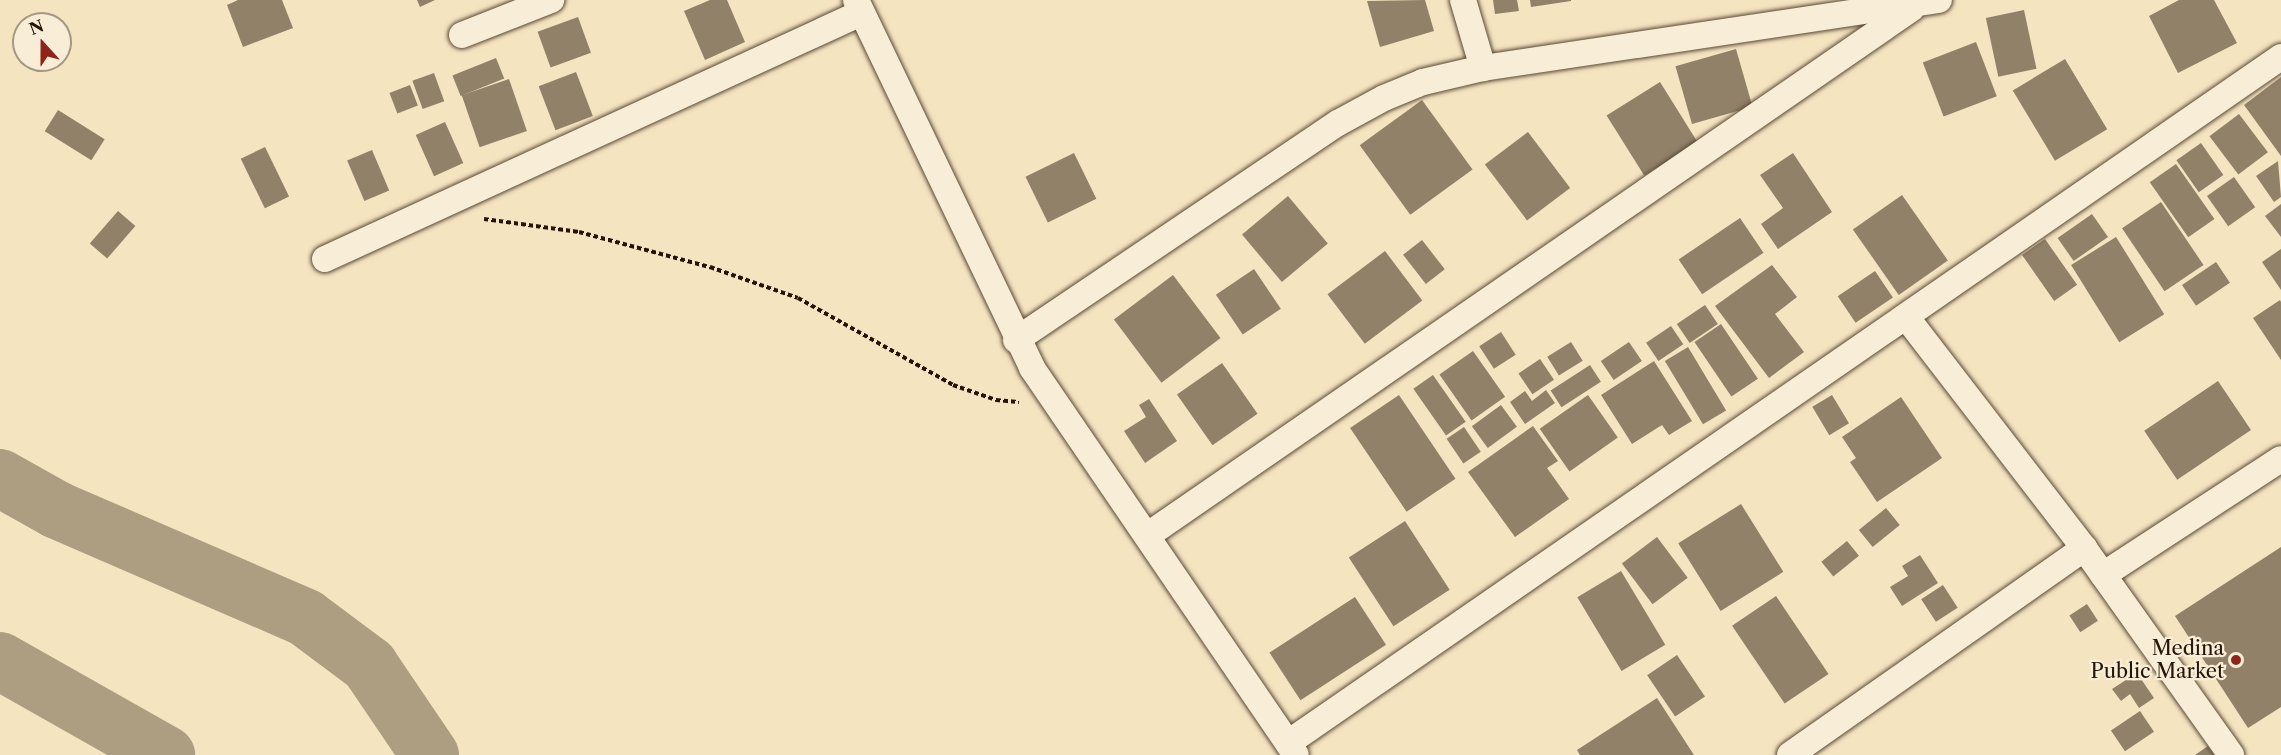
<!DOCTYPE html>
<style>
body{margin:0}
#map{position:relative;width:2281px;height:755px;overflow:hidden;background:#f5e4c0;font-family:"Libre Caslon Text",serif}
div>[style]{position:absolute}
[style*='--x']{left:calc(var(--x)*1px);top:calc(var(--y)*1px);width:calc(var(--w)*1px);rotate:calc(var(--a)*1deg)}
.river>*{height:58px;margin:-29px;padding:0 29px;transform-origin:29px;border-radius:29px;background:#ae9e81}
.building>*{inset:0;background:#918168;transform-origin:0 0}
.path>*{height:4px;margin-top:-2px;transform-origin:0;background:repeating-linear-gradient(90deg,#251508 0 4.5px,transparent 0 7.5px)}
.roads{filter:drop-shadow(0 0 2px #594936) drop-shadow(0 0 2px #594936)}
.minor>*{height:26px;margin:-13px;padding:0 13px;transform-origin:13px;border-radius:13px;background:#f8edd6}
.dots>*{width:16px;height:16px;translate:-50% -50%;box-sizing:border-box;border:3px solid #f8edd6;border-radius:50%}
span{translate:-50% -50%;white-space:nowrap;text-align:center;line-height:1.15;-webkit-text-stroke:4.5px #f8edd6;paint-order:stroke}
.poi-label{font-size:20px;color:#251508}
.right{translate:-100% -50%;text-align:right}
.north{position:absolute;left:12px;top:12px;width:60px;height:60px;box-sizing:border-box;background:#f8edd6;border:2px solid #a49784;border-radius:50%;rotate:339deg;font-size:16px;font-weight:700;line-height:24px;text-align:center;color:#251508}
.north::after{content:'';display:block;margin:auto;width:21px;height:27px;background:#8f2418;clip-path:polygon(50% 0,100% 100%,50% 72%,0 100%)}
</style>
<div id="map">
<div class="river">
<div style="--x:0;--y:478;--w:65;--a:29.3"></div>
<div style="--x:57;--y:510;--w:271;--a:23.4"></div>
<div style="--x:306;--y:618;--w:79;--a:36.7"></div>
<div style="--x:369;--y:665;--w:109;--a:55.9"></div>
<div style="--x:0;--y:661;--w:191;--a:29.5"></div>
</div>
<div class="building">
<div style="clip-path:polygon(238px 0,282px 0,293px 28px,243px 47px,227px 5px)"></div>
<div style="clip-path:polygon(417px 0,435px 0,420px 7px)"></div>
<div style="clip-path:polygon(710px 0,727px 0,745px 42px,705px 60px,684px 11px)"></div>
<div style="clip-path:polygon(1425px 0,1434px 31px,1380px 47px,1367px 1px)"></div>
<div style="clip-path:polygon(1493px 0,1517px 0,1519px 11px,1495px 14px)"></div>
<div style="clip-path:polygon(1530px 0,1571px 0,1571px 1px,1531px 7px)"></div>
<div style="clip-path:polygon(2179px 0,2214px 0,2237px 43px,2178px 73px,2149px 16px)"></div>
<div style="left:2024px;top:10px;width:60px;height:39px;rotate:78deg"></div>
<div style="left:578px;top:17px;width:38px;height:43px;rotate:70deg"></div>
<div style="left:1976px;top:42px;width:58px;height:57px;rotate:69deg"></div>
<div style="left:1736px;top:49px;width:60px;height:63px;rotate:74deg"></div>
<div style="left:496px;top:58px;width:22px;height:47px;rotate:68deg"></div>
<div style="left:2065px;top:59px;width:82px;height:61px;rotate:59deg"></div>
<div style="left:576px;top:72px;width:47px;height:40px;rotate:69deg"></div>
<div style="left:434px;top:73px;width:30px;height:23px;rotate:70deg"></div>
<div style="clip-path:polygon(2281px 77px,2281px 156px,2244px 105px)"></div>
<div style="left:509px;top:79px;width:55px;height:50px;rotate:71deg"></div>
<div style="left:1660px;top:82px;width:71px;height:63px;rotate:58deg"></div>
<div style="left:410px;top:85px;width:22px;height:22px;rotate:69deg"></div>
<div style="left:1422px;top:100px;width:86px;height:77px;rotate:54deg"></div>
<div style="left:58px;top:110px;width:55px;height:25px;rotate:32deg"></div>
<div style="left:2239px;top:114px;width:48px;height:37px;rotate:53deg"></div>
<div style="left:445px;top:122px;width:45px;height:32px;rotate:66deg"></div>
<div style="left:1528px;top:132px;width:70px;height:54px;rotate:53deg"></div>
<div style="left:2201px;top:143px;width:39px;height:30px;rotate:55deg"></div>
<div style="left:265px;top:147px;width:55px;height:27px;rotate:64deg"></div>
<div style="left:372px;top:150px;width:44px;height:27px;rotate:67deg"></div>
<div style="left:1074px;top:153px;width:51px;height:54px;rotate:64deg"></div>
<div style="clip-path:polygon(1793px 153px,1832px 212px,1778px 249px,1761px 224px,1783px 208px,1760px 175px)"></div>
<div style="clip-path:polygon(2278px 161px,2281px 197px,2274px 202px,2256px 176px)"></div>
<div style="left:2176px;top:164px;width:67px;height:32px;rotate:55deg"></div>
<div style="left:2234px;top:177px;width:37px;height:33px;rotate:55deg"></div>
<div style="left:1902px;top:195px;width:80px;height:60px;rotate:55deg"></div>
<div style="left:1288px;top:196px;width:62px;height:60px;rotate:50deg"></div>
<div style="left:2161px;top:202px;width:76px;height:47px;rotate:56deg"></div>
<div style="clip-path:polygon(2281px 204px,2281px 237px,2265px 216px)"></div>
<div style="left:118px;top:211px;width:23px;height:43px;rotate:41deg"></div>
<div style="left:2092px;top:214px;width:28px;height:42px;rotate:55deg"></div>
<div style="left:1740px;top:218px;width:42px;height:74px;rotate:56deg"></div>
<div style="left:2116px;top:237px;width:91px;height:53px;rotate:58deg"></div>
<div style="left:2045px;top:239px;width:56px;height:28px;rotate:55deg"></div>
<div style="left:1422px;top:240px;width:37px;height:24px;rotate:52deg"></div>
<div style="clip-path:polygon(2281px 249px,2281px 290px,2262px 262px)"></div>
<div style="left:1385px;top:251px;width:62px;height:72px;rotate:53deg"></div>
<div style="left:2216px;top:262px;width:25px;height:41px;rotate:56deg"></div>
<div style="clip-path:polygon(1772px 265px,1797px 297px,1775px 314px,1804px 352px,1769px 378px,1715px 306px)"></div>
<div style="left:1254px;top:269px;width:48px;height:46px;rotate:56deg"></div>
<div style="left:1875px;top:271px;width:32px;height:45px;rotate:56deg"></div>
<div style="left:1173px;top:275px;width:79px;height:74px;rotate:53deg"></div>
<div style="clip-path:polygon(2280px 300px,2281px 302px,2281px 360px,2253px 318px)"></div>
<div style="left:1705px;top:305px;width:23px;height:34px;rotate:56deg"></div>
<div style="left:1721px;top:324px;width:66px;height:32px;rotate:56deg"></div>
<div style="left:1671px;top:326px;width:22px;height:30px;rotate:56deg"></div>
<div style="left:1501px;top:332px;width:27px;height:26px;rotate:57deg"></div>
<div style="left:1571px;top:342px;width:22px;height:28px;rotate:58deg"></div>
<div style="left:1629px;top:342px;width:23px;height:34px;rotate:56deg"></div>
<div style="left:1688px;top:347px;width:74px;height:27px;rotate:59deg"></div>
<div style="left:1473px;top:351px;width:56px;height:41px;rotate:55deg"></div>
<div style="left:1540px;top:359px;width:25px;height:26px;rotate:56deg"></div>
<div style="clip-path:polygon(1654px 361px,1692px 421px,1669px 435px,1662px 425px,1632px 444px,1601px 395px)"></div>
<div style="left:1222px;top:363px;width:62px;height:55px;rotate:55deg"></div>
<div style="left:1590px;top:365px;width:20px;height:47px;rotate:57deg"></div>
<div style="left:1433px;top:375px;width:57px;height:24px;rotate:55deg"></div>
<div style="left:2218px;top:381px;width:59px;height:89px;rotate:56deg"></div>
<div style="clip-path:polygon(1546px 390px,1555px 403px,1525px 424px,1510px 402px,1525px 391px,1532px 401px)"></div>
<div style="left:1399px;top:395px;width:101px;height:59px;rotate:56deg"></div>
<div style="left:1588px;top:395px;width:52px;height:59px;rotate:55deg"></div>
<div style="left:1832px;top:395px;width:33px;height:23px;rotate:59deg"></div>
<div style="clip-path:polygon(1901px 397px,1942px 458px,1877px 502px,1850px 462px,1856px 458px,1842px 437px)"></div>
<div style="clip-path:polygon(1149px 399px,1177px 441px,1145px 463px,1124px 431px,1146px 417px,1139px 405px)"></div>
<div style="left:1501px;top:405px;width:27px;height:36px;rotate:54deg"></div>
<div style="clip-path:polygon(1533px 426px,1558px 461px,1547px 468px,1569px 499px,1515px 537px,1468px 472px)"></div>
<div style="left:1464px;top:427px;width:30px;height:21px;rotate:56deg"></div>
<div style="left:1741px;top:504px;width:80px;height:74px;rotate:58deg"></div>
<div style="left:1886px;top:508px;width:22px;height:35px;rotate:51deg"></div>
<div style="left:1405px;top:521px;width:82px;height:67px;rotate:57deg"></div>
<div style="left:1657px;top:537px;width:51px;height:44px;rotate:53deg"></div>
<div style="left:1847px;top:541px;width:19px;height:33px;rotate:51deg"></div>
<div style="clip-path:polygon(2281px 547px,2281px 707px,2248px 728px,2175px 616px)"></div>
<div style="clip-path:polygon(1920px 555px,1938px 583px,1902px 606px,1890px 587px,1908px 576px,1902px 566px)"></div>
<div style="left:1621px;top:571px;width:86px;height:51px;rotate:59deg"></div>
<div style="left:1943px;top:585px;width:27px;height:26px;rotate:57deg"></div>
<div style="left:1776px;top:596px;width:94px;height:53px;rotate:56deg"></div>
<div style="left:1355px;top:597px;width:57px;height:102px;rotate:57deg"></div>
<div style="left:2087px;top:604px;width:20px;height:21px;rotate:57deg"></div>
<div style="left:1677px;top:655px;width:50px;height:36px;rotate:56deg"></div>
<div style="clip-path:polygon(2137px 673px,2154px 698px,2139px 708px,2130px 694px,2121px 701px,2112px 689px)"></div>
<div style="clip-path:polygon(1657px 698px,1694px 755px,1580px 755px,1577px 750px)"></div>
<div style="left:2140px;top:711px;width:25px;height:35px;rotate:56deg"></div>
<div style="clip-path:polygon(2208px 746px,2214px 755px,2195px 755px)"></div>
</div>
<div class="path">
<div style="--x:484;--y:219;--w:96;--a:7.8"></div>
<div style="--x:579;--y:232;--w:136;--a:15"></div>
<div style="--x:710;--y:267;--w:93;--a:19.4"></div>
<div style="--x:798;--y:298;--w:178;--a:29.3"></div>
<div style="--x:953;--y:385;--w:46;--a:19.2"></div>
<div style="--x:996;--y:400;--w:23;--a:5"></div>
</div>
<div class="roads">
<div class="minor">
<div style="--x:856;--y:0;--w:408;--a:64.4"></div>
<div style="--x:1032;--y:368;--w:468;--a:55.7"></div>
<div style="--x:1463;--y:0;--w:71;--a:73.6"></div>
<div style="--x:462;--y:35;--w:96;--a:-21.5"></div>
<div style="--x:325;--y:259;--w:590;--a:-24.65"></div>
<div style="--x:1907;--y:318;--w:290;--a:52.4"></div>
<div style="--x:2084;--y:548;--w:254;--a:54.6"></div>
<div style="--x:1016;--y:340;--w:388;--a:-34"></div>
<div style="--x:1338;--y:123;--w:52;--a:-28.5"></div>
<div style="--x:1384;--y:98;--w:42;--a:-22.3"></div>
<div style="--x:1423;--y:82;--w:62;--a:-13.1"></div>
<div style="--x:1483;--y:68;--w:461;--a:-8.5"></div>
<div style="--x:1148;--y:535;--w:927;--a:-34.58"></div>
<div style="--x:2103;--y:575;--w:212;--a:-33.1"></div>
<div style="--x:1288;--y:743;--w:1207;--a:-34.64"></div>
<div style="--x:1790;--y:755;--w:360;--a:-35.1"></div>
</div>
</div>
<div class="dots">
<div style="left:2236px;top:660px;background:#8f2418"></div>
</div>
<div class="poi-label">
<span class="right" style="left:2224px;top:660px">Medina<br>Public Market</span>
</div>
<div class="north">N</div>
</div>
